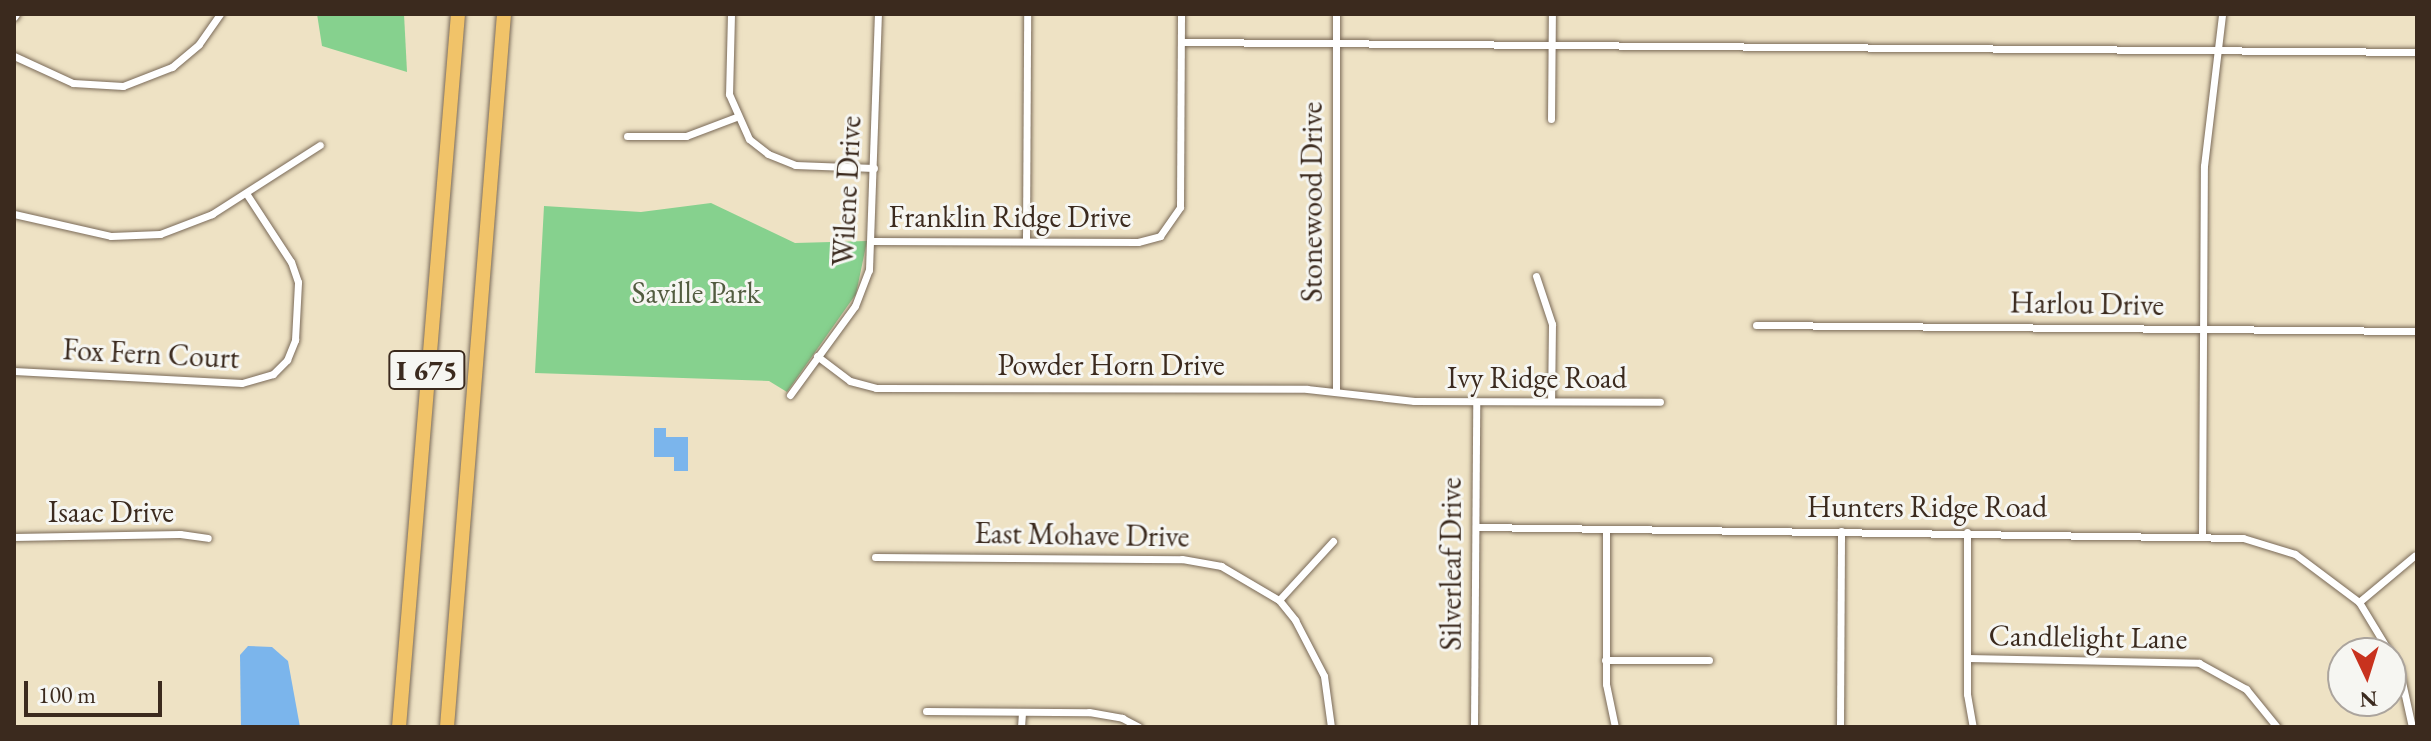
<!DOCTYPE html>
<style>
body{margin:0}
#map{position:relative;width:2431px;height:741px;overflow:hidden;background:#eee2c4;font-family:"EB Garamond",serif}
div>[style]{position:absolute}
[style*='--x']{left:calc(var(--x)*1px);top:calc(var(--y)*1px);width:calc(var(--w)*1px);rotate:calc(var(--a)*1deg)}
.green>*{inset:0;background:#86d18e}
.water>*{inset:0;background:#7bb5ec}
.roads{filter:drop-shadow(0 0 2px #7a6a58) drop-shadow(0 0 2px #7a6a58)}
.street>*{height:7px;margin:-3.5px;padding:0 3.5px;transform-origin:3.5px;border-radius:3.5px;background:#fff}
.highway>*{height:14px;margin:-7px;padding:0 7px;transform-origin:7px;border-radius:7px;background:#f1c369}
span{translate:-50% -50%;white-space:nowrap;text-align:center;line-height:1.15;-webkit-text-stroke:6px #f6f6f2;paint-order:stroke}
.shield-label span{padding:2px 6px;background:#f6f6f2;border:2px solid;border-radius:6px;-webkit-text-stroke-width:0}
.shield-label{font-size:28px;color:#3b2a1e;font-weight:700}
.street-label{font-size:30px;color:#3b2a1e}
.park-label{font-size:30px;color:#525c40}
.frame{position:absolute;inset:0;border:16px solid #3b2a1e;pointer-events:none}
.north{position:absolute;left:2327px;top:637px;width:80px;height:80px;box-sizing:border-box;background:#f6f6f2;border:2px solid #aba49d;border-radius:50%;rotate:176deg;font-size:22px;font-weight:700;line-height:32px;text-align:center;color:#3b2a1e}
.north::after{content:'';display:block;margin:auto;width:28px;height:36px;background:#c8321e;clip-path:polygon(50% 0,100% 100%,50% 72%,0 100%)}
.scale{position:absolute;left:24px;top:681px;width:138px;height:36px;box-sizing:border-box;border:4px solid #3b2a1e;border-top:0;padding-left:10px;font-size:24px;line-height:28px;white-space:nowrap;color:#3b2a1e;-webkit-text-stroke:6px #f6f6f2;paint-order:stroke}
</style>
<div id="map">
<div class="green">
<div style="clip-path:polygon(404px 14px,407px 72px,322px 46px,317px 14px)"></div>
<div style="clip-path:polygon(711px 203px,795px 243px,867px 241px,856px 294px,787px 392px,769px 381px,535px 373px,544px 206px,641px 212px)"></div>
</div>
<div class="water">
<div style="clip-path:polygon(654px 428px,666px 428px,666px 437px,688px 437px,688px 471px,674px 471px,674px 457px,654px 457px)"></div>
<div style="clip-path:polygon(248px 646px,272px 647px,288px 661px,300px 727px,241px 727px,240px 655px)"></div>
</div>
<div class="roads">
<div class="street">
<div style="--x:731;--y:14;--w:80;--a:91.4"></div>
<div style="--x:729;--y:94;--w:49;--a:66"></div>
<div style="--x:749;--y:139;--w:24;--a:38"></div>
<div style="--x:768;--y:154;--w:29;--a:22"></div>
<div style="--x:795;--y:165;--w:79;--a:2.2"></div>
<div style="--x:14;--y:17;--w:4;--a:-56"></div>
<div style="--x:1181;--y:42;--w:1236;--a:0.46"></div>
<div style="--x:14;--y:56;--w:65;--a:24.6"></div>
<div style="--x:73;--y:83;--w:50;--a:3.4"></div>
<div style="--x:123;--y:86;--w:53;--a:-21.2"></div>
<div style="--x:172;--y:67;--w:35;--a:-40"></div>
<div style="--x:199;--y:44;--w:37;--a:-55"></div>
<div style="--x:1551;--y:119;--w:105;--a:-89.5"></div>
<div style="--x:627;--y:136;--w:59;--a:0"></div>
<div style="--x:686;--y:136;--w:53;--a:-20.8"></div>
<div style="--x:14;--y:214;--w:99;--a:12.8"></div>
<div style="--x:111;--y:236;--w:49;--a:-2.3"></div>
<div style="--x:160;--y:234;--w:56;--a:-21"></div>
<div style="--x:212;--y:214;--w:128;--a:-32.6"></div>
<div style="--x:872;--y:241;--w:266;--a:0.2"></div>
<div style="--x:1138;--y:242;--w:23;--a:-15"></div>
<div style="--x:1160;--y:236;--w:35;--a:-55"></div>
<div style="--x:1180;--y:207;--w:193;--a:-89.7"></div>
<div style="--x:1026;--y:241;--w:227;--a:-89.7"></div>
<div style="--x:1536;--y:276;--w:51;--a:71.6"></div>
<div style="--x:1552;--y:324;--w:77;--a:90.7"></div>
<div style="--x:1756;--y:325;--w:661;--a:0.52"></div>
<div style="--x:817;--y:356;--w:41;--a:37.1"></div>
<div style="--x:850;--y:381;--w:27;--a:15"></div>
<div style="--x:876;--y:388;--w:431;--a:0.1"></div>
<div style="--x:1307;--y:389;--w:108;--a:6.4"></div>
<div style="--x:1414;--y:401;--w:246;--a:0.2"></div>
<div style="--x:14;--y:371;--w:228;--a:3"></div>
<div style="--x:242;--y:383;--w:32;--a:-16"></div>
<div style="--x:273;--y:374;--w:20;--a:-45"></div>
<div style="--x:287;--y:360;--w:22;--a:-68"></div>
<div style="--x:295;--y:340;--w:58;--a:-87"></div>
<div style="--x:298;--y:282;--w:21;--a:-109"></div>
<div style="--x:291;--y:262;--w:82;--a:-123.1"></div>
<div style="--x:1336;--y:390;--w:376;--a:-90"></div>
<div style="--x:790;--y:395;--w:110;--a:-53.9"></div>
<div style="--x:855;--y:306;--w:39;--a:-69"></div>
<div style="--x:869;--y:270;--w:256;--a:-88"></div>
<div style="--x:1476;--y:527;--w:767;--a:0.82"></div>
<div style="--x:2243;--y:538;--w:54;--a:17.1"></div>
<div style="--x:2295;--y:554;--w:80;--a:36.9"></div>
<div style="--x:2359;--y:602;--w:77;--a:58.8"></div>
<div style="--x:2399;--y:668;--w:60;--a:77.6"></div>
<div style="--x:1606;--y:529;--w:155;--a:90"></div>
<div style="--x:1606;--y:684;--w:44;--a:78.2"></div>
<div style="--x:1967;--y:532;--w:162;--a:90"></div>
<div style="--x:1967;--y:694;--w:34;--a:80"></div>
<div style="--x:2202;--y:533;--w:367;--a:-89.7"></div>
<div style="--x:2204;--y:166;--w:153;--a:-83.2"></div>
<div style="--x:14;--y:537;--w:166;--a:-1"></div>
<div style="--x:180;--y:534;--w:28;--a:8"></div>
<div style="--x:875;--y:557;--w:307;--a:0.4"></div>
<div style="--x:1182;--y:559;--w:40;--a:10"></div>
<div style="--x:1221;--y:566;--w:67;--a:30.4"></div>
<div style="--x:1279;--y:600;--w:26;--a:51"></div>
<div style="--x:1295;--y:620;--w:63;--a:62.6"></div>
<div style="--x:1324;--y:676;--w:51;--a:82.2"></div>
<div style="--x:1279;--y:600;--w:80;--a:-47.5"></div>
<div style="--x:2359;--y:602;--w:72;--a:-39.9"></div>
<div style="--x:1968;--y:658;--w:231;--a:1.2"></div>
<div style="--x:2199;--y:663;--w:54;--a:29"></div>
<div style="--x:2246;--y:689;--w:49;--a:50.8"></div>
<div style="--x:1605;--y:660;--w:104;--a:0"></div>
<div style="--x:926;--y:711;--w:163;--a:0.4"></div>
<div style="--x:1089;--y:712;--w:34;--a:10"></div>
<div style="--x:1122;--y:718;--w:19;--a:28"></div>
<div style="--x:1021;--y:727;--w:15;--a:-86"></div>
<div style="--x:1474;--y:727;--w:325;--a:-89.6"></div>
<div style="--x:1840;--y:727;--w:196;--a:-89.7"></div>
</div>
<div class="highway">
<div style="--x:399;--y:727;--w:715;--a:-85.27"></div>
<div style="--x:447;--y:727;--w:715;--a:-85.43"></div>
</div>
</div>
<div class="shield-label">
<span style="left:427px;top:370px">I 675</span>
</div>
<div class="street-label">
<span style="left:847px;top:191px;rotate:-87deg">Wilene Drive</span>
<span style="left:1312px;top:202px;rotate:-90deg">Stonewood Drive</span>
<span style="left:1010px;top:217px">Franklin Ridge Drive</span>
<span style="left:2087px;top:304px;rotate:1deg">Harlou Drive</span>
<span style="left:151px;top:354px;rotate:3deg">Fox Fern Court</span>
<span style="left:1111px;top:365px">Powder Horn Drive</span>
<span style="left:1537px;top:378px">Ivy Ridge Road</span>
<span style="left:1927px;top:507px">Hunters Ridge Road</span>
<span style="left:111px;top:512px">Isaac Drive</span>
<span style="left:1082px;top:535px;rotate:1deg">East Mohave Drive</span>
<span style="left:1451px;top:564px;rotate:-90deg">Silverleaf Drive</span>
<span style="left:2088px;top:637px;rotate:1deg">Candlelight Lane</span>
</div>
<div class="park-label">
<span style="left:696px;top:293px">Saville Park</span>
</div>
<div class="frame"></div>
<div class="north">N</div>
<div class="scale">100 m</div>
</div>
